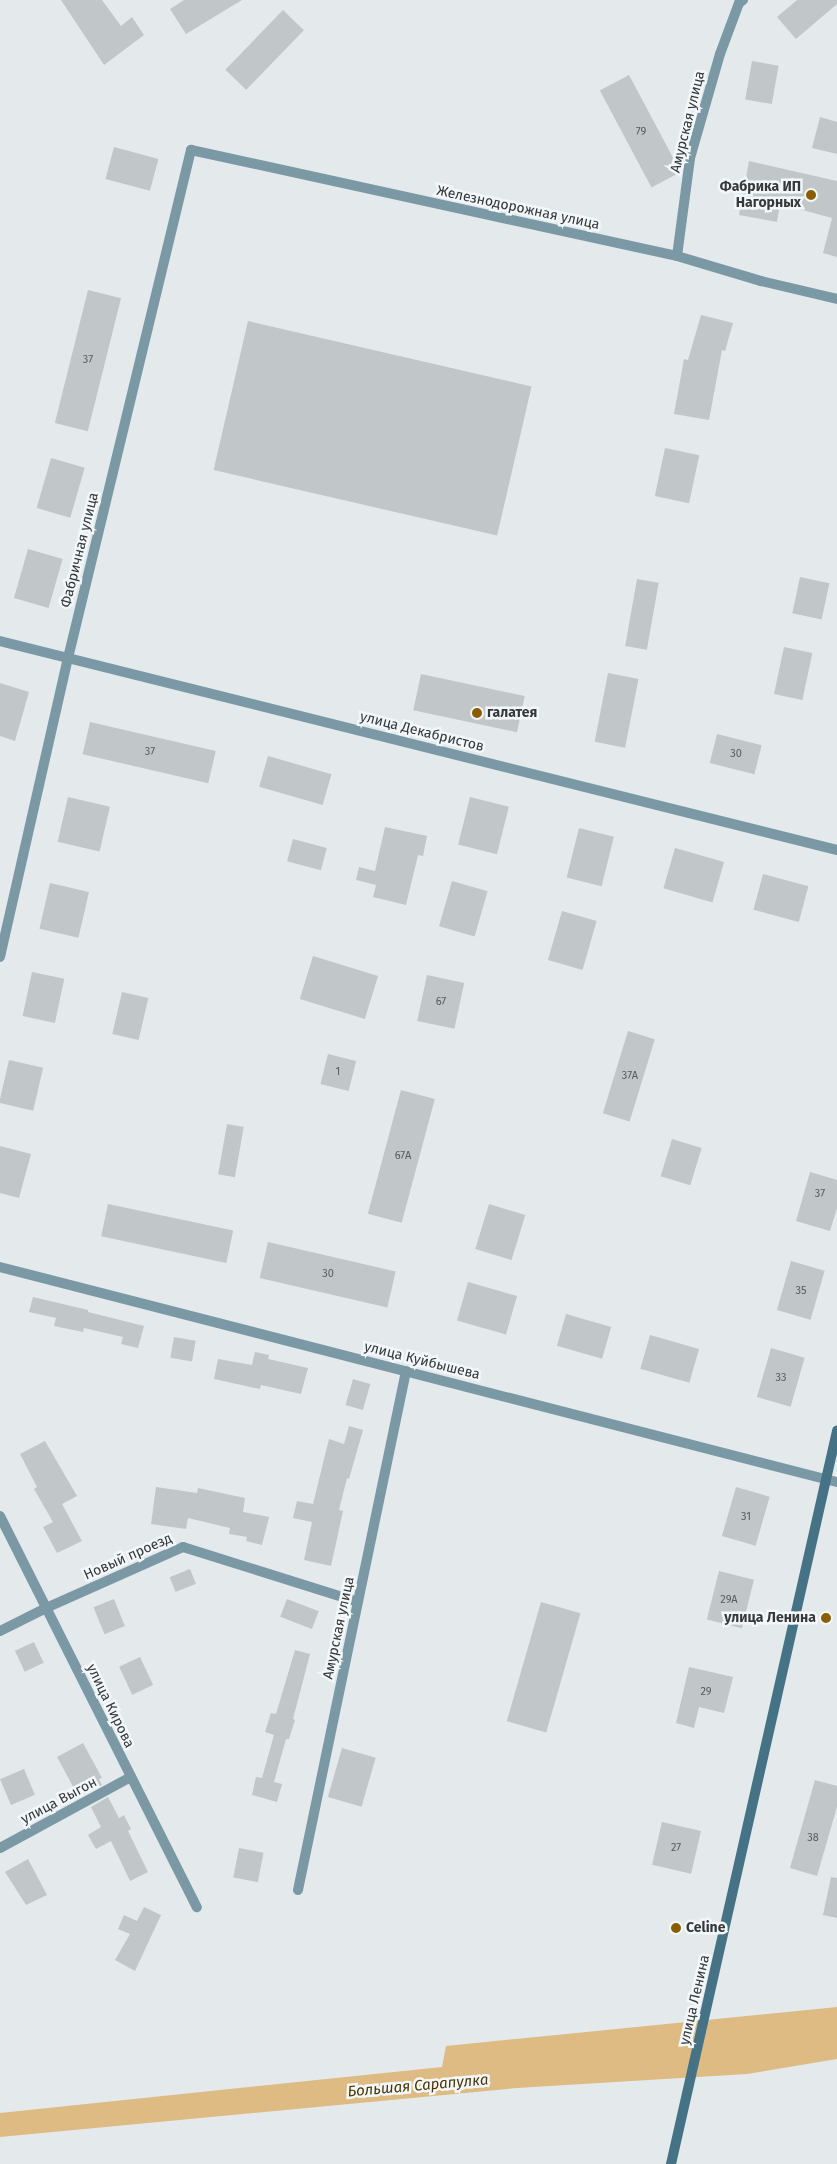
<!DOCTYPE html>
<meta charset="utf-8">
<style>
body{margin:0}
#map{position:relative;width:837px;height:2164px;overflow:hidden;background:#e4e9ec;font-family:"Fira Sans",sans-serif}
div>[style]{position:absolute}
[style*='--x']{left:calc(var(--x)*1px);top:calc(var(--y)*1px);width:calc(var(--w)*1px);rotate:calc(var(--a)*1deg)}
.water>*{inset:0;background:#debb83}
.building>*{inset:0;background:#c1c6c8;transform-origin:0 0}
.street>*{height:10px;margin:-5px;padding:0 5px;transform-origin:5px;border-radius:5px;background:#7b99a5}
.secondary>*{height:10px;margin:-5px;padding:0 5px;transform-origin:5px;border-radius:5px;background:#457284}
.dots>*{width:14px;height:14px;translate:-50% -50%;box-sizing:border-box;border:2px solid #f2f7f9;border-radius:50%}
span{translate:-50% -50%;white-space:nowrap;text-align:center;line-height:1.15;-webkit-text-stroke:5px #f2f7f9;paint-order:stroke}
.number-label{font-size:11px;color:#595c5d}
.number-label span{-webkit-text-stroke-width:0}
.street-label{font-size:14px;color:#363839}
.poi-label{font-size:14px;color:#363839;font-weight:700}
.right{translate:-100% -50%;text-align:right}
.left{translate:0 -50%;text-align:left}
.water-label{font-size:15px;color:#4b3304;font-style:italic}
</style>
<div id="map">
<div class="water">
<div style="clip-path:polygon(837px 2007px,837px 2059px,747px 2074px,517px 2088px,0 2137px,0 2113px,442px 2067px,446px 2046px)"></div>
</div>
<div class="building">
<div style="clip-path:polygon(61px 0,102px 0,121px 26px,132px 17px,144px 35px,104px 65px)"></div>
<div style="clip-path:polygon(184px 0,242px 0,186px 34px,170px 9px)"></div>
<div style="clip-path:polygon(797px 0,837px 0,837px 4px,796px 39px,777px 17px)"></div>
<div style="left:283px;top:10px;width:29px;height:83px;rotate:44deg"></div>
<div style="left:752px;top:61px;width:27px;height:39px;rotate:10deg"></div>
<div style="left:629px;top:75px;width:110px;height:33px;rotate:62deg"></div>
<div style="clip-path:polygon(820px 117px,837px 122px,837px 154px,812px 148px)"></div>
<div style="left:114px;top:147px;width:46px;height:33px;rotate:15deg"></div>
<div style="clip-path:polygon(749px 161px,837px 181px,837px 257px,823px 253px,832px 218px,780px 204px,777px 222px,739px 215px)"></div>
<div style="left:88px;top:290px;width:34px;height:137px;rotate:14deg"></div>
<div style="clip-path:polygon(701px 315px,733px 323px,725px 351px,722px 350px,709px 420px,674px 414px,684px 359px,688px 360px)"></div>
<div style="left:248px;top:321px;width:291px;height:153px;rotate:13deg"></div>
<div style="left:665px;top:448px;width:35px;height:49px;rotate:12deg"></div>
<div style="left:51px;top:458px;width:35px;height:52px;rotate:16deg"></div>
<div style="left:28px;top:549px;width:36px;height:51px;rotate:16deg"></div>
<div style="left:800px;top:577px;width:30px;height:37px;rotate:12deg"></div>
<div style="left:637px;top:579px;width:22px;height:68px;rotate:10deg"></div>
<div style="left:784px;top:647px;width:29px;height:48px;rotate:12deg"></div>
<div style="left:608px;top:673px;width:31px;height:70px;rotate:11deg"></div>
<div style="left:421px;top:674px;width:106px;height:37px;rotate:12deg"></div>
<div style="clip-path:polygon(0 683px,29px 692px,15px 741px,0 736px)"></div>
<div style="left:90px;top:722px;width:129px;height:33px;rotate:13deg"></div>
<div style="left:717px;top:734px;width:46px;height:30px;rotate:14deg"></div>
<div style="left:268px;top:756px;width:66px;height:32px;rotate:16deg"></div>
<div style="left:68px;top:797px;width:43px;height:46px;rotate:13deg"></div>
<div style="left:470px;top:797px;width:40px;height:49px;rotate:14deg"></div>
<div style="clip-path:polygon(385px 827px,427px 836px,423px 856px,418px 855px,406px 905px,373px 897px,376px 885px,356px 880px,359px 867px,375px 871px)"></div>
<div style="left:579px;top:828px;width:36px;height:51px;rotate:14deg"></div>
<div style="left:293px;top:839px;width:35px;height:23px;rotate:15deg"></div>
<div style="left:675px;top:848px;width:51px;height:42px;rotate:16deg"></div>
<div style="left:763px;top:874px;width:47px;height:37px;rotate:15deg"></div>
<div style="left:452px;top:881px;width:37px;height:47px;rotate:16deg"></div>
<div style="left:50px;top:883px;width:40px;height:47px;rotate:13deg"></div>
<div style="left:562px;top:911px;width:36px;height:51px;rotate:16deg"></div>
<div style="left:313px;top:956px;width:68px;height:45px;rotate:17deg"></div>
<div style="left:32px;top:972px;width:33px;height:45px;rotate:12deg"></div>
<div style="left:427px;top:975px;width:38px;height:47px;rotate:12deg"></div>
<div style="left:122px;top:992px;width:27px;height:43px;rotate:13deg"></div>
<div style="left:628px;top:1031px;width:28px;height:86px;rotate:17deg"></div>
<div style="left:328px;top:1054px;width:29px;height:31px;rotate:14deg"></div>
<div style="left:9px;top:1060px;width:35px;height:44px;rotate:13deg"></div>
<div style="left:401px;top:1090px;width:35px;height:128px;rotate:15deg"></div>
<div style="left:227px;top:1124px;width:17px;height:51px;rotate:10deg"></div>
<div style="left:672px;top:1139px;width:31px;height:39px;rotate:17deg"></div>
<div style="clip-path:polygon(0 1146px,31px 1154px,19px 1198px,0 1193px)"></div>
<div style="clip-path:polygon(810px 1172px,837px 1180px,837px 1208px,830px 1231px,796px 1221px)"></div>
<div style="left:108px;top:1204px;width:128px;height:33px;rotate:12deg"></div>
<div style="left:489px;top:1204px;width:38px;height:47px;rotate:17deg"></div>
<div style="left:268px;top:1242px;width:131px;height:37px;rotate:13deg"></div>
<div style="left:791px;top:1261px;width:35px;height:51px;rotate:16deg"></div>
<div style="left:468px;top:1282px;width:51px;height:40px;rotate:16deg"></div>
<div style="clip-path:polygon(33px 1297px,88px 1310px,88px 1312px,144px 1326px,138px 1348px,121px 1344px,123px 1337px,84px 1328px,83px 1332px,54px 1326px,56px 1318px,29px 1312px)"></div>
<div style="left:566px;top:1314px;width:47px;height:33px;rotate:16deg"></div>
<div style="left:650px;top:1335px;width:51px;height:35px;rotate:16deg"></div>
<div style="left:174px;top:1337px;width:22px;height:21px;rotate:10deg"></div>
<div style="left:771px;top:1348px;width:35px;height:51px;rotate:16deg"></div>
<div style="clip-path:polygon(255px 1352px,269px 1355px,268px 1359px,308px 1368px,301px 1394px,261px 1385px,260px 1389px,214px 1379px,218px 1359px,252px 1365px)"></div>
<div style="left:353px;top:1379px;width:18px;height:27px;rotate:16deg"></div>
<div style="clip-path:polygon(349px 1426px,363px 1430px,349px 1479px,347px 1478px,339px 1510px,343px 1511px,331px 1566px,304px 1560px,312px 1522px,293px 1518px,297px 1501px,313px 1504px,329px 1439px,344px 1444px)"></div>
<div style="clip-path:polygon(45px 1441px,77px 1496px,62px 1504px,82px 1541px,57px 1553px,43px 1527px,53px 1522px,34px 1489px,37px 1487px,20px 1454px)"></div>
<div style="clip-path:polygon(156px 1487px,197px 1493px,198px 1488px,245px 1498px,243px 1512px,269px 1517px,262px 1545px,246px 1541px,247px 1537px,229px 1534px,230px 1528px,188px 1518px,186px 1529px,151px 1524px)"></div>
<div style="left:736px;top:1487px;width:35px;height:51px;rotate:16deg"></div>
<div style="left:190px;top:1569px;width:16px;height:22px;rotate:68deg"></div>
<div style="left:719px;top:1571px;width:36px;height:50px;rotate:14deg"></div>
<div style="left:114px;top:1599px;width:29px;height:22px;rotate:68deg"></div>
<div style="left:287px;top:1599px;width:34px;height:19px;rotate:21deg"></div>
<div style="left:541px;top:1602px;width:41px;height:124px;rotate:16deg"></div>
<div style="left:34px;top:1642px;width:23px;height:21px;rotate:65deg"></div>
<div style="clip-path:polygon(295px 1650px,310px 1654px,293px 1719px,295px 1720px,289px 1739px,286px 1739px,274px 1782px,282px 1784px,277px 1802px,252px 1795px,256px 1777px,262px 1778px,274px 1735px,265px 1732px,271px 1713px,276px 1714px)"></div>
<div style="left:140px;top:1657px;width:31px;height:23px;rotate:65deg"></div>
<div style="clip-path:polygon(689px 1667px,733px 1677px,724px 1713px,699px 1707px,694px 1728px,676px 1723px)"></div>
<div style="clip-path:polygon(83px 1743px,102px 1778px,99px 1779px,102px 1785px,84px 1794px,81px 1789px,76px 1792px,57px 1757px)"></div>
<div style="left:342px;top:1748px;width:35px;height:51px;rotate:16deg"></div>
<div style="left:24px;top:1769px;width:28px;height:26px;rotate:67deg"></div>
<div style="clip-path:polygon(815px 1780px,837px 1786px,837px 1807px,817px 1876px,790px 1868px)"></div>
<div style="clip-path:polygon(108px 1797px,119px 1818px,124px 1815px,131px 1829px,128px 1831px,148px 1872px,130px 1881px,111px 1841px,96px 1849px,88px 1835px,101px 1827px,91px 1807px)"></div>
<div style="left:662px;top:1822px;width:40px;height:44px;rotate:13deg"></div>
<div style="left:239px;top:1848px;width:25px;height:30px;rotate:11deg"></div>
<div style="clip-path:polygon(28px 1859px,47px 1895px,26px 1905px,5px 1872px)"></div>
<div style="clip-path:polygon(831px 1877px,837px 1878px,837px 1918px,823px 1915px)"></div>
<div style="clip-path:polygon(144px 1907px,161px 1915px,135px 1971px,115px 1960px,130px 1934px,118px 1929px,124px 1915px,137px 1921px)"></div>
</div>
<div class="street">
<div style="--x:677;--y:256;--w:99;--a:-82.4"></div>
<div style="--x:690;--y:158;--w:108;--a:-73.9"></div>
<div style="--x:720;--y:54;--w:54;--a:-69.6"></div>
<div style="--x:739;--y:3;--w:5;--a:-37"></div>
<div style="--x:0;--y:641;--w:863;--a:14.02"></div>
<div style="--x:0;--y:957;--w:307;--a:-77.2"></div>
<div style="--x:68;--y:658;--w:523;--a:-76.39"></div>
<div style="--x:191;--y:150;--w:497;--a:12.3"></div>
<div style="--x:677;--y:256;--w:88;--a:16.6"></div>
<div style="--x:761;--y:281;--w:78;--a:13.3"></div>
<div style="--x:0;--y:1267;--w:864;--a:14.41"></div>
<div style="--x:0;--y:1516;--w:438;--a:63.3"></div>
<div style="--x:0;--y:1631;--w:51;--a:-26.6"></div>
<div style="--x:46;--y:1608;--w:150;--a:-24"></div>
<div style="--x:183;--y:1547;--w:183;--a:17.4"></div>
<div style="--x:0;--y:1848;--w:149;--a:-28.5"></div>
<div style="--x:298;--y:1890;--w:530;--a:-78.24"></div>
</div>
<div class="secondary">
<div style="--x:671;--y:2164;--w:752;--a:-77.24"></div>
</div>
<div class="dots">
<div style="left:811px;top:195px;background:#885e00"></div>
<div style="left:477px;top:713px;background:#885e00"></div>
<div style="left:826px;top:1618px;background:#885e00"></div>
<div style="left:676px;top:1928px;background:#885e00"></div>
</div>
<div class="number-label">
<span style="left:641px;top:132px">79</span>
<span style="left:88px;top:360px">37</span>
<span style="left:150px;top:752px">37</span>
<span style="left:736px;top:754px">30</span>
<span style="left:441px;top:1002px">67</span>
<span style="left:338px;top:1072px">1</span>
<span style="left:630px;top:1076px">37А</span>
<span style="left:403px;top:1156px">67А</span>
<span style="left:820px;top:1194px">37</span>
<span style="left:328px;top:1274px">30</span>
<span style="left:801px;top:1291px">35</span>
<span style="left:781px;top:1378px">33</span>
<span style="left:746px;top:1517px">31</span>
<span style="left:729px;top:1600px">29А</span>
<span style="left:706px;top:1692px">29</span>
<span style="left:813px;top:1838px">38</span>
<span style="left:676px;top:1848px">27</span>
</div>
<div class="street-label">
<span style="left:688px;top:122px;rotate:-76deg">Амурская улица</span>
<span style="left:518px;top:208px;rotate:12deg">Железнодорожная улица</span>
<span style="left:80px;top:550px;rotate:-76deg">Фабричная улица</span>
<span style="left:422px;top:732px;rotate:14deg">улица Декабристов</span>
<span style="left:422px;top:1361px;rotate:14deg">улица Куйбышева</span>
<span style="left:128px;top:1557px;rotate:-24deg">Новый проезд</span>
<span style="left:339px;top:1628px;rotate:-78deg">Амурская улица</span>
<span style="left:110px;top:1706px;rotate:64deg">улица Кирова</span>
<span style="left:59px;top:1801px;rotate:-28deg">улица Выгон</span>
<span style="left:695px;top:2000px;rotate:-77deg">улица Ленина</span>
</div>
<div class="poi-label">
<span class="right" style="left:801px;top:195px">Фабрика ИП<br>Нагорных</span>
<span class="left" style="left:487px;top:713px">галатея</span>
<span class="right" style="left:816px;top:1618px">улица Ленина</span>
<span class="left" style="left:686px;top:1928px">Celine</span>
</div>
<div class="water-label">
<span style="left:418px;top:2086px;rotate:-5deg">Большая Сарапулка</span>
</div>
</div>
